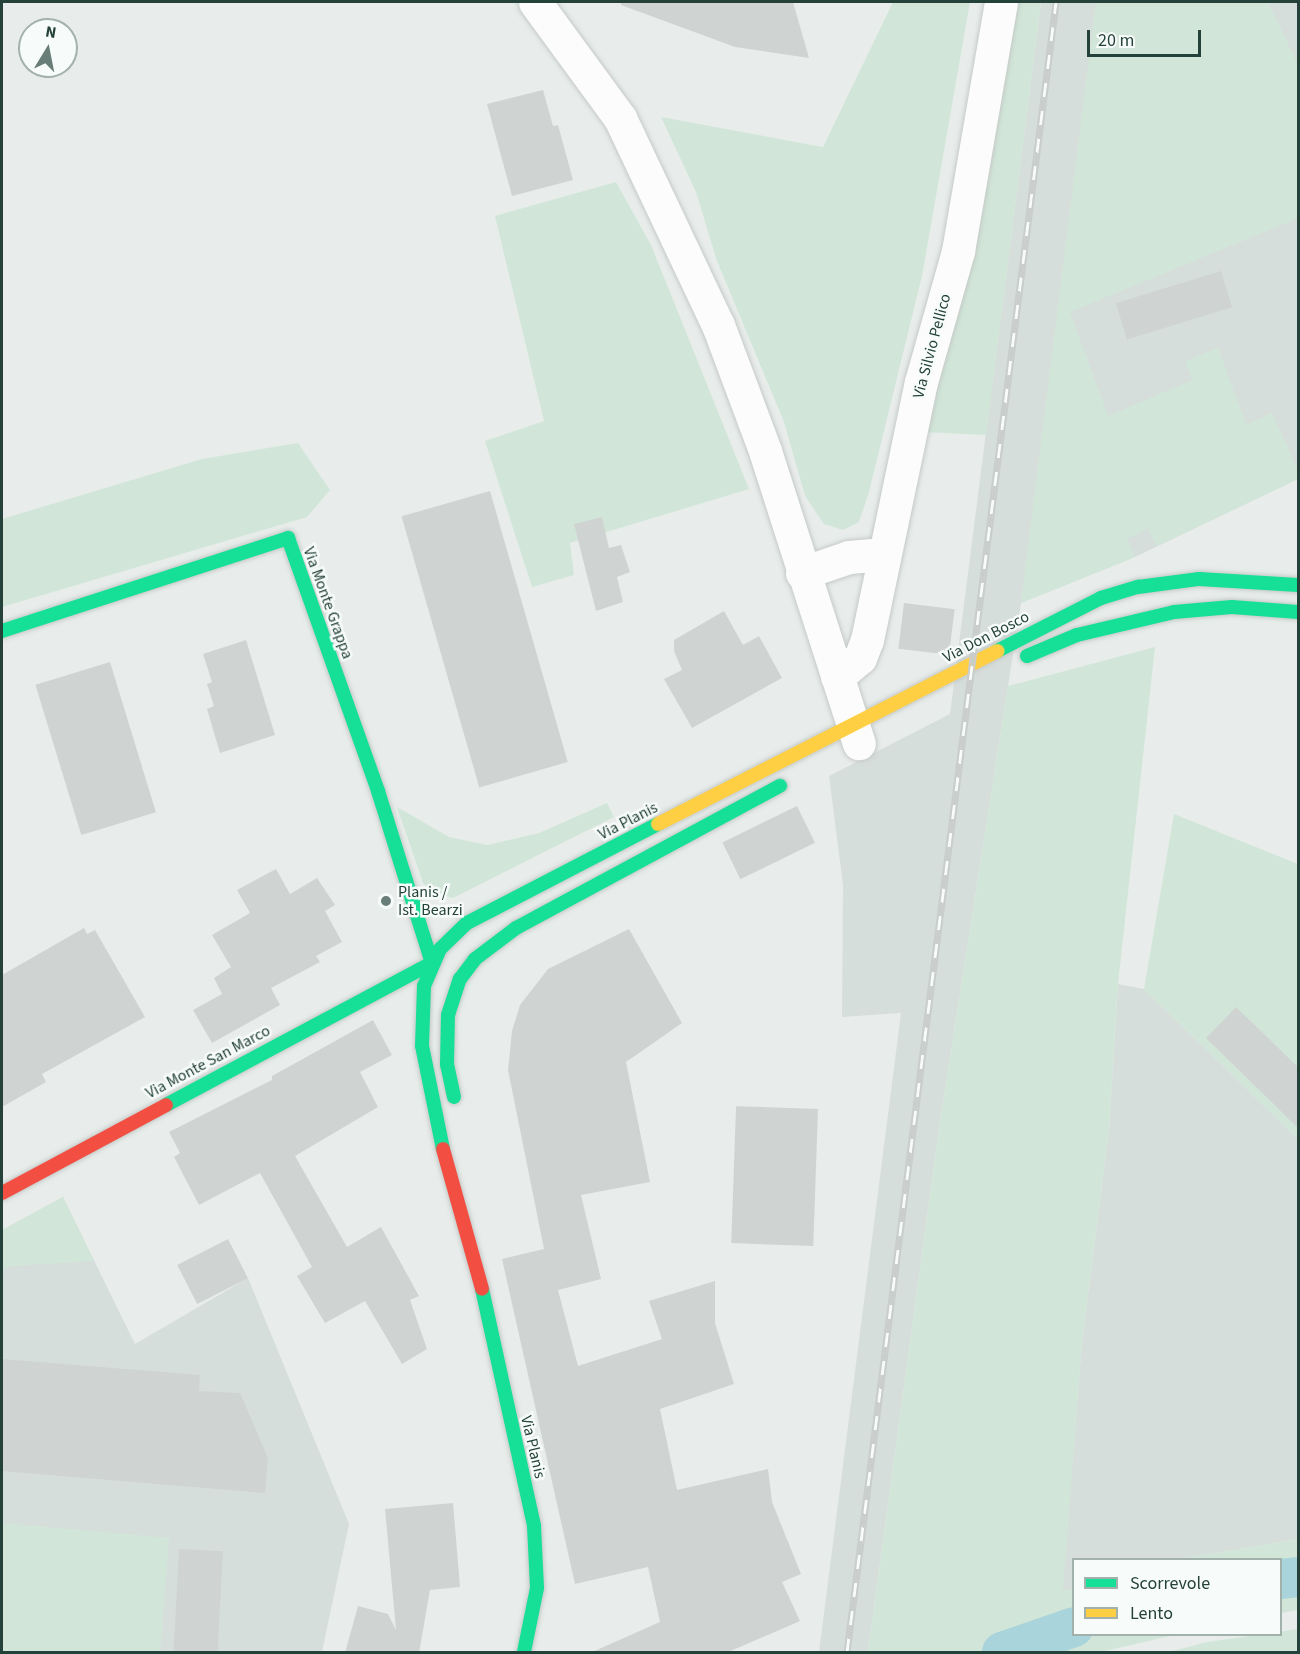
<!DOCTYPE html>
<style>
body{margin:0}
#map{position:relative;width:1300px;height:1654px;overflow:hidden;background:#e8edeb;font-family:"Source Sans 3",sans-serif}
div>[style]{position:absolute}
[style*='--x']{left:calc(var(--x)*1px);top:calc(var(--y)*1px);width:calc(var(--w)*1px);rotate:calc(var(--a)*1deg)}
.built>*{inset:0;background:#d6dedb}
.green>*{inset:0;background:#d1e6d8}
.canal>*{height:40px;margin:-20px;padding:0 20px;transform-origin:20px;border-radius:20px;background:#a9d4db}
.building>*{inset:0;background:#cfd4d2;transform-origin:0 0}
.roads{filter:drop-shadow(0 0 2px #c5cac8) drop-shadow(0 0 2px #c5cac8)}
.street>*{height:33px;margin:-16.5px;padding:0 16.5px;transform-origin:16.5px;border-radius:16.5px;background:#fcfcfc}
.fast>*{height:14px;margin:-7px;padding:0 7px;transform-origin:7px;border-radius:7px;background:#16e098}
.slow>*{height:14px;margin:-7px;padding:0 7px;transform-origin:7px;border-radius:7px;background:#ffcf43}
.jam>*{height:14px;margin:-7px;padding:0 7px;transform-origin:7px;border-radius:7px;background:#f24e42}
.rail>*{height:7px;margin-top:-3.5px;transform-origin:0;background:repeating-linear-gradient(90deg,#f7fbf9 0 14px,#c9cdcc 0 28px);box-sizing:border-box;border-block:2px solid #c9cdcc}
.dots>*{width:16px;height:16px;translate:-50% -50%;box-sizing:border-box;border:3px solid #f7fbf9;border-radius:50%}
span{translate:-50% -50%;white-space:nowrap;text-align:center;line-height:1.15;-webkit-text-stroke:5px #f7fbf9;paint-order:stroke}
.street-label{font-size:16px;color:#24423a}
.poi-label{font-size:16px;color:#24423a}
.left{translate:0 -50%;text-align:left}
.frame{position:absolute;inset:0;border:3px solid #24423a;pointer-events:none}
.legend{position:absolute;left:1072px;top:1558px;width:210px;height:78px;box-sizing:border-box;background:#f7fbf9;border:2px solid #a3b1ad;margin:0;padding:8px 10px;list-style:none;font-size:18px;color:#24423a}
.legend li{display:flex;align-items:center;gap:12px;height:30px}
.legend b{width:30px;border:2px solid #a3b1ad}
.north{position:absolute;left:18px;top:18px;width:60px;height:60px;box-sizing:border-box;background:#f7fbf9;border:2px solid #a3b1ad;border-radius:50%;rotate:10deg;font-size:16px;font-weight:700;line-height:24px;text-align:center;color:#24423a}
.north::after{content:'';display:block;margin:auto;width:21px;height:27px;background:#697e78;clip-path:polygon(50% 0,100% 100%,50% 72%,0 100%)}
.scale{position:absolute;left:1087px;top:30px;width:114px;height:27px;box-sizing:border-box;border:3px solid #24423a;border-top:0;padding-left:8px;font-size:18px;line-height:21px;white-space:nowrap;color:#24423a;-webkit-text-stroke:4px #f7fbf9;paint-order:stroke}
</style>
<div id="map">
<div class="built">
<div style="clip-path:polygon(1041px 2px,1298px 2px,1298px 479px,1135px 557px,1021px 603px,940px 1122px,868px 1652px,819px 1652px,901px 1013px,842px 1017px,843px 885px,829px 776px,950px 714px)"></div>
<div style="clip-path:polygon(1118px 984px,1144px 989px,1298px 1139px,1298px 1539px,1180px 1559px,1074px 1560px,1073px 1589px,1062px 1592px,1082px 1341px,1109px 1129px)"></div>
<div style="clip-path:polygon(63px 1197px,135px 1344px,248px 1278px,349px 1524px,322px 1652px,2px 1652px,2px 1230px)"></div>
</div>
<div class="green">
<div style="clip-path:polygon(893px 2px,970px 2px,922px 276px,869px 492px,859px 522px,843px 530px,824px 524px,805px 496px,784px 422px,717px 261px,696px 192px,661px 117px,823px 147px)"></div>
<div style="clip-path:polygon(1010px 2px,1041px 2px,986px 435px,922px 432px)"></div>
<div style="clip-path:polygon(1096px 2px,1268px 2px,1298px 65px,1298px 218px,1070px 312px,1108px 416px,1193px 380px,1185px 361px,1218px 348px,1246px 425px,1272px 413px,1298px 470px,1298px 479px,1157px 546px,1148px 529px,1127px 539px,1135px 557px,1021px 603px)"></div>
<div style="clip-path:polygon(616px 182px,651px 245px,749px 489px,570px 543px,574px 575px,532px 587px,485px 441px,544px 421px,495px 216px)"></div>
<div style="clip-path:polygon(298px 443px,330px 490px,307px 517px,2px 607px,2px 519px,202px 459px)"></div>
<div style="clip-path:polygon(1155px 647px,1118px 984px,1109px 1129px,1082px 1341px,1063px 1591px,1073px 1589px,1073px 1617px,987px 1652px,868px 1652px,940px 1122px,1008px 686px)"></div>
<div style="clip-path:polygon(607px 803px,614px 817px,453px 898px,432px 892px,423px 883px,397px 807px,449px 837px,487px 845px,539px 833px)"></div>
<div style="clip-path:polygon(1174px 814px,1298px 864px,1298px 1139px,1144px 989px)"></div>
<div style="clip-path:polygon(63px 1197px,94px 1261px,12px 1266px,2px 1270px,2px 1230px)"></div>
<div style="clip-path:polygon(2px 1523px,169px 1538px,160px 1652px,2px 1652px)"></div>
<div style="clip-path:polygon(1298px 1539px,1298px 1566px,1281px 1567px,1280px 1560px,1180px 1559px)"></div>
<div style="clip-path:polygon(1298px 1590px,1298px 1610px,1281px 1613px,1281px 1593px)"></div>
<div style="clip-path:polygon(1298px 1629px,1298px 1652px,1169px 1652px,1207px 1642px)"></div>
<div style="clip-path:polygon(1096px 1634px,1174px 1634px,1174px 1635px,1101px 1652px,1035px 1652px)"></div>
</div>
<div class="canal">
<div style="--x:1280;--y:1579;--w:18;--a:-6"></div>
<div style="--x:1002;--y:1652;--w:76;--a:-19.1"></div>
</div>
<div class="building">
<div style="clip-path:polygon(621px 2px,793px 2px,809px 58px,735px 47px,621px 5px)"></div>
<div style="clip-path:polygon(543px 90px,553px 126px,558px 125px,573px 180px,512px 196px,487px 104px)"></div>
<div style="left:1221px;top:271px;width:38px;height:110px;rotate:73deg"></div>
<div style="left:490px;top:491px;width:282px;height:92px;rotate:74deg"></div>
<div style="clip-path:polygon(602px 517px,609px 548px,621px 545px,630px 572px,617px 577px,623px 602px,596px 611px,574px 524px)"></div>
<div style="left:904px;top:603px;width:51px;height:46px;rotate:7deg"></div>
<div style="clip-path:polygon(724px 611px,743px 645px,759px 636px,782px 678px,692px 728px,664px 679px,682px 670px,674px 651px,674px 640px)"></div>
<div style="clip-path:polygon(246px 640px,275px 735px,220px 753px,207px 709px,214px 706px,207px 684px,212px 682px,203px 654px)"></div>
<div style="left:110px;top:662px;width:157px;height:78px;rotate:73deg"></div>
<div style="left:797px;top:806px;width:41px;height:83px;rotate:64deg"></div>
<div style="clip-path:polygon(276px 869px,290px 894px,317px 878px,335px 905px,325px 911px,342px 942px,316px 956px,320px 962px,271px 988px,280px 1005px,212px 1043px,193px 1010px,222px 994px,214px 978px,231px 967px,212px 935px,250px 913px,237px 890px)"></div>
<div style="clip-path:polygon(84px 928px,87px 934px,95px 930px,145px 1017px,42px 1074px,46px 1082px,2px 1107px,2px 975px)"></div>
<div style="clip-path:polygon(629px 929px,682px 1023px,626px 1062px,650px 1182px,581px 1195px,601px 1279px,558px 1290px,578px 1366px,662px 1339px,649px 1301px,715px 1281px,715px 1323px,734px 1384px,660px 1409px,677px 1490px,768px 1469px,772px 1502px,801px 1574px,782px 1582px,800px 1621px,726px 1653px,590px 1653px,660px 1622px,648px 1567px,575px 1584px,502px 1259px,544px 1249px,508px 1070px,512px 1031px,520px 1005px,548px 969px)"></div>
<div style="clip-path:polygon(1236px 1007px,1299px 1068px,1299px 1129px,1206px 1038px)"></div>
<div style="clip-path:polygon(373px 1020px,392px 1055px,360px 1072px,378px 1107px,295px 1156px,347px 1247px,381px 1227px,419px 1296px,410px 1300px,427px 1349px,402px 1364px,365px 1301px,325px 1323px,297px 1276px,312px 1267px,260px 1173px,199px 1205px,174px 1157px,180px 1153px,169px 1132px,272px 1080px,272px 1076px)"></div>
<div style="left:818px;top:1109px;width:137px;height:82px;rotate:92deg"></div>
<div style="left:228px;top:1239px;width:44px;height:57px;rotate:63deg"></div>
<div style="clip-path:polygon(2px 1359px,200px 1375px,199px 1391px,240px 1393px,268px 1458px,265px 1493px,2px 1471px)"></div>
<div style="clip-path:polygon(453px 1503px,460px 1587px,430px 1590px,419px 1653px,345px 1653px,358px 1606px,388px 1614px,396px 1630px,385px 1509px)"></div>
<div style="left:179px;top:1549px;width:44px;height:104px;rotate:3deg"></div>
</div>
<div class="roads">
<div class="street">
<div style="--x:535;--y:2;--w:144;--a:53.8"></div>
<div style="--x:620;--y:118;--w:229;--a:64.7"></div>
<div style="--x:718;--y:325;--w:134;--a:69.5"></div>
<div style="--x:765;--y:451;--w:307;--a:72.2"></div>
<div style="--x:802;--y:573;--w:50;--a:-18.8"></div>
<div style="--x:849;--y:557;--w:35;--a:-5"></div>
<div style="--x:837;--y:677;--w:30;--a:-40"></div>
<div style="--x:860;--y:658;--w:19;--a:-69"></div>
<div style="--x:867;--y:640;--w:264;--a:-78.2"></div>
<div style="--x:921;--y:382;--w:136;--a:-74.2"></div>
<div style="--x:958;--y:251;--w:253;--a:-80.2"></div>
</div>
<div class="fast">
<div style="--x:2;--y:631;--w:301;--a:-18"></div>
<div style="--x:288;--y:538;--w:269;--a:70.4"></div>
<div style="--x:378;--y:791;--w:180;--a:72.6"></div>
<div style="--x:997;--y:651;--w:117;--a:-27"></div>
<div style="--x:1101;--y:598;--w:39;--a:-17"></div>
<div style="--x:1138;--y:587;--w:62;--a:-7.5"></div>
<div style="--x:1199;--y:579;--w:99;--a:3.5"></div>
<div style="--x:1027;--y:656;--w:54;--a:-22.8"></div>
<div style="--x:1077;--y:635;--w:100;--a:-13.3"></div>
<div style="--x:1174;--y:612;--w:58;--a:-4.9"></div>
<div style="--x:1232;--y:607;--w:66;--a:4.3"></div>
<div style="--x:454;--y:1097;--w:33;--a:-102"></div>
<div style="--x:447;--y:1065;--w:50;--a:-88.9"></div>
<div style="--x:448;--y:1015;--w:38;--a:-72"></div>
<div style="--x:460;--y:979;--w:25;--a:-53"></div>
<div style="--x:475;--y:959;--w:51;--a:-37.1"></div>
<div style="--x:516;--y:928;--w:300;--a:-28.3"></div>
<div style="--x:166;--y:1105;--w:302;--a:-28.1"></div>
<div style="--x:443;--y:1149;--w:105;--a:-101.5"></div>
<div style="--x:422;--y:1046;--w:60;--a:-88.1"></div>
<div style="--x:424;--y:986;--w:40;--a:-66.6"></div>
<div style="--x:440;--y:949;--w:37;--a:-44"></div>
<div style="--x:467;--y:923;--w:215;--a:-27.4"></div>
<div style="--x:482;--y:1289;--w:243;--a:77.6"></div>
<div style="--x:534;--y:1526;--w:62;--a:87.2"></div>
<div style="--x:537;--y:1588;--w:65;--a:101.5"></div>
</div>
<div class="slow">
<div style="--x:658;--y:824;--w:381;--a:-27"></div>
</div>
<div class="jam">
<div style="--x:443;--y:1149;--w:145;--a:74.4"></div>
<div style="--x:2;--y:1193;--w:186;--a:-28.2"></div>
</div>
</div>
<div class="rail">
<div style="--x:847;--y:1652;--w:1663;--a:-82.78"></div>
</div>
<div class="dots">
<div style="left:386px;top:901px;background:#697e78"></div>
</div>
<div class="street-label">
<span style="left:932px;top:346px;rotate:-75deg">Via Silvio Pellico</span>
<span style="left:328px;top:603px;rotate:70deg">Via Monte Grappa</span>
<span style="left:986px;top:637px;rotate:-27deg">Via Don Bosco</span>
<span style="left:628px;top:821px;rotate:-27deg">Via Planis</span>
<span style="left:208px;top:1062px;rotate:-28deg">Via Monte San Marco</span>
<span style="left:533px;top:1447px;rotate:77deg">Via Planis</span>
</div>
<div class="poi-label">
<span class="left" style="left:398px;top:901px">Planis /<br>Ist. Bearzi</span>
</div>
<div class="frame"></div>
<ul class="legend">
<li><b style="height:8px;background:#16e098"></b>Scorrevole</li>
<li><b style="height:8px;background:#ffcf43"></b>Lento</li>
</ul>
<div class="north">N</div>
<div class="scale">20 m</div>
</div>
